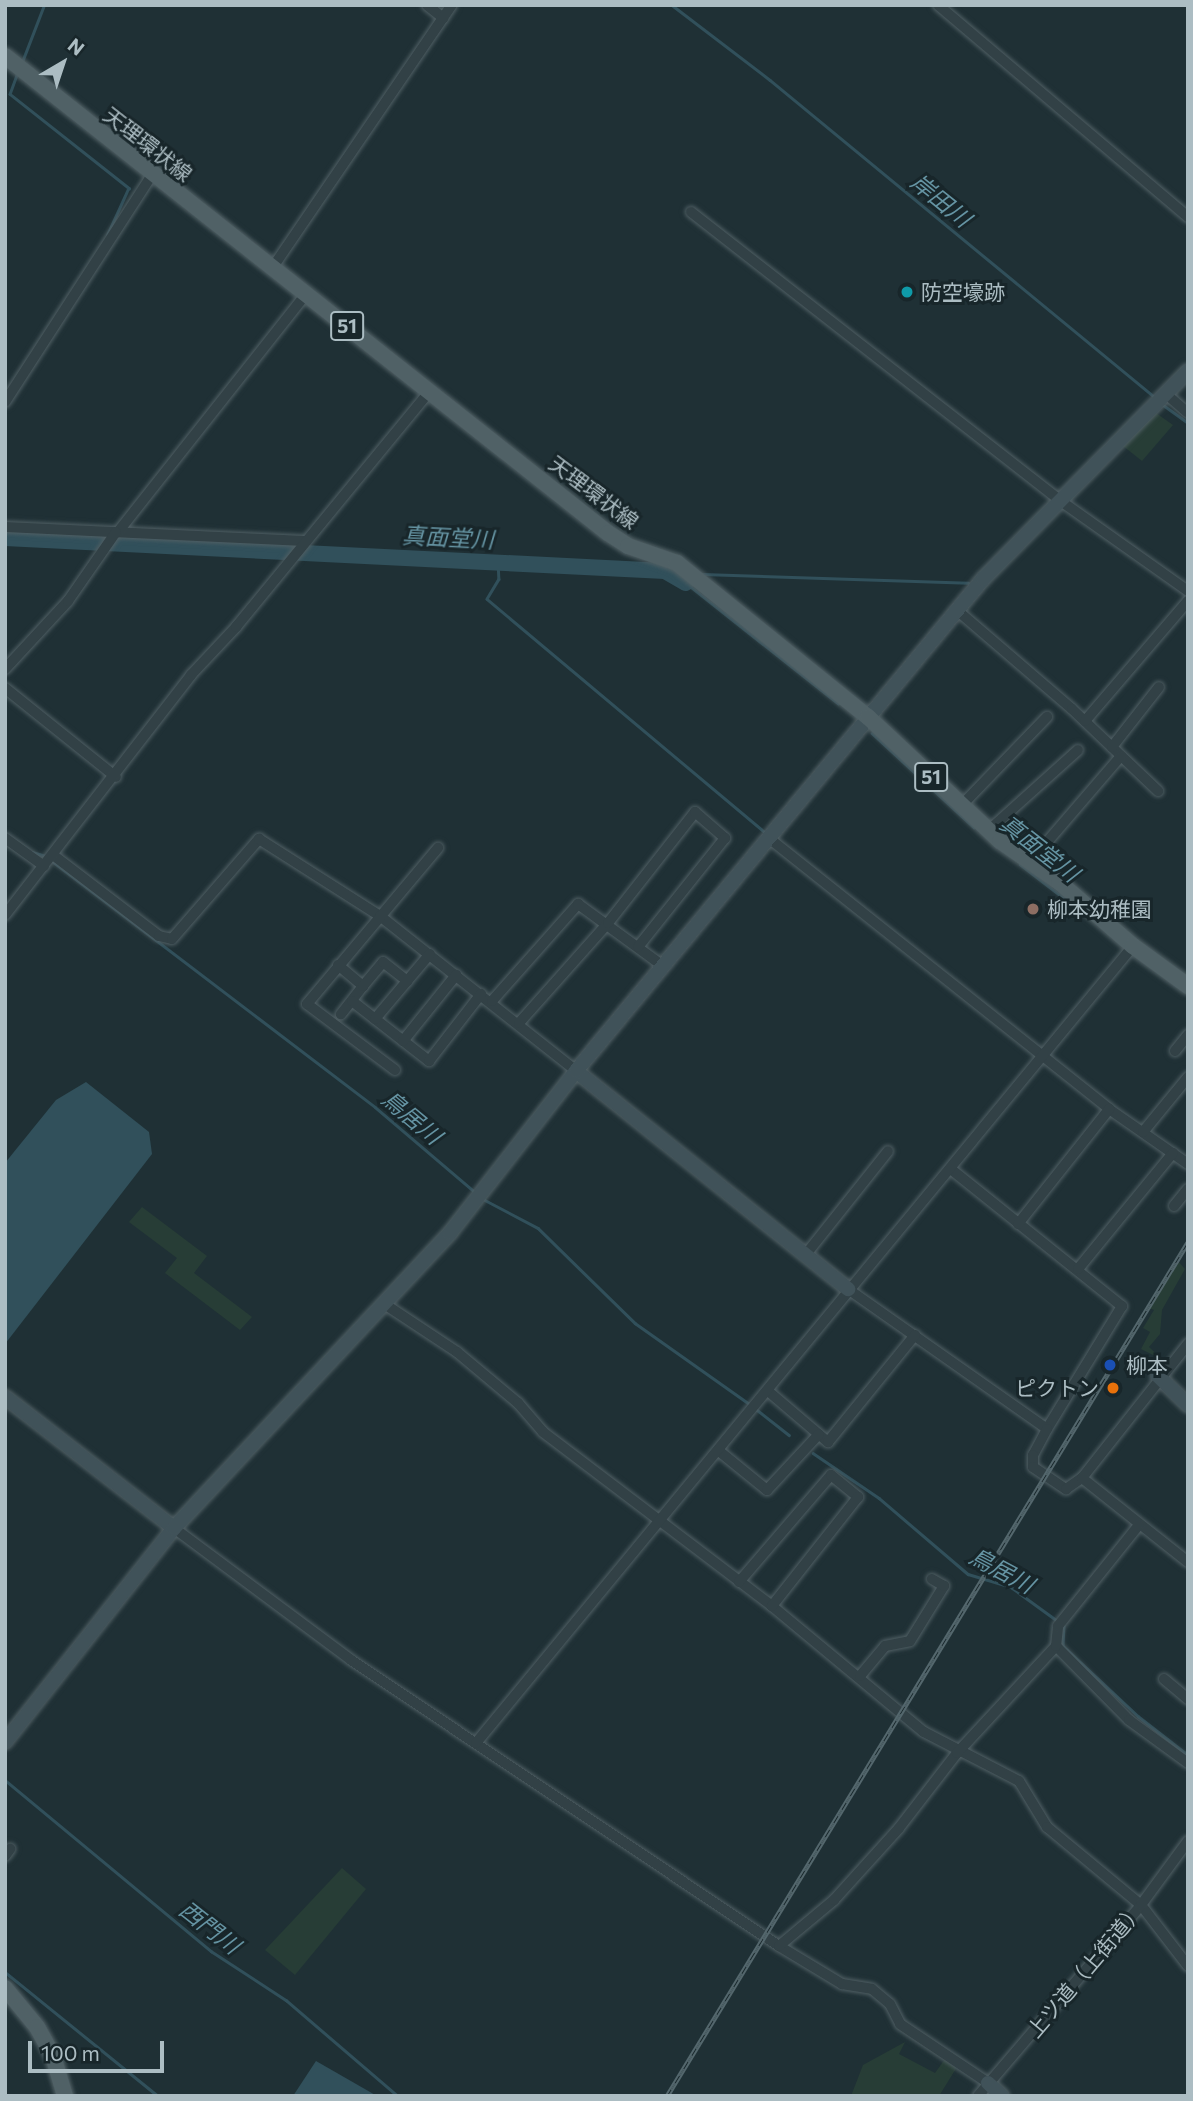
<!DOCTYPE html>
<meta charset="utf-8">
<style>
body{margin:0}
#map{position:relative;width:1193px;height:2101px;overflow:hidden;background:#1f3035;font-family:Commissioner,"Noto Sans JP",sans-serif}
div>[style]{position:absolute}
[style*='--x']{left:calc(var(--x)*1px);top:calc(var(--y)*1px);width:calc(var(--w)*1px);rotate:calc(var(--a)*1deg)}
.green>*{inset:0;background:#273d36}
.water>*{inset:0;background:#31505b}
.stream>*{height:2.5px;margin:-1.25px;padding:0 1.25px;transform-origin:1.25px;border-radius:1.25px;background:#31505b}
.river>*{height:16px;margin:-8px;padding:0 8px;transform-origin:8px;border-radius:8px;background:#31505b}
.roads{filter:drop-shadow(0 0 2px #505f64) drop-shadow(0 0 2px #505f64)}
.street>*{height:10px;margin:-5px;padding:0 5px;transform-origin:5px;border-radius:5px;background:#324146}
.secondary>*{height:14px;margin:-7px;padding:0 7px;transform-origin:7px;border-radius:7px;background:#405259}
.primary>*{height:16px;margin:-8px;padding:0 8px;transform-origin:8px;border-radius:8px;background:#506166}
.rail>*{height:5px;margin-top:-2.5px;transform-origin:0;background:repeating-linear-gradient(90deg,#18262a 0 8px,#54676d 0 16px);box-sizing:border-box;border-block:2px solid #54676d}
.dots>*{width:19px;height:19px;translate:-50% -50%;box-sizing:border-box;border:4px solid #18262a;border-radius:50%}
span{translate:-50% -50%;white-space:nowrap;text-align:center;line-height:1.15;-webkit-text-stroke:6px #18262a;paint-order:stroke}
.shield-label span{padding:2px 5px;background:#18262a;border:2px solid;border-radius:5px;-webkit-text-stroke-width:0}
.shield-label{font-size:19px;color:#acbdc3;font-weight:700}
.street-label{font-size:21px;color:#acbdc3}
.poi-label{font-size:21px;color:#acbdc3}
.left{translate:0 -50%;text-align:left}
.right{translate:-100% -50%;text-align:right}
.water-label{font-size:23px;color:#6594a3;font-style:italic}
.frame{position:absolute;inset:0;border:7px solid #acbdc3;pointer-events:none}
.north{position:absolute;left:28px;top:28px;width:70px;height:70px;-webkit-text-stroke:5px #18262a;paint-order:stroke;rotate:39deg;font-size:19px;font-weight:700;line-height:28px;text-align:center;color:#acbdc3}
.north::after{content:'';display:block;margin:auto;width:24px;height:32px;background:#acbdc3;clip-path:polygon(50% 0,100% 100%,50% 72%,0 100%)}
.scale{position:absolute;left:28px;top:2041px;width:136px;height:32px;box-sizing:border-box;border:4px solid #acbdc3;border-top:0;padding-left:9px;font-size:21px;line-height:24px;white-space:nowrap;color:#acbdc3;-webkit-text-stroke:5px #18262a;paint-order:stroke}
</style>
<div id="map">
<div class="green">
<div style="clip-path:polygon(1156px 413px,1173px 425px,1142px 461px,1123px 446px)"></div>
<div style="clip-path:polygon(142px 1207px,207px 1256px,194px 1273px,252px 1317px,240px 1330px,165px 1273px,177px 1258px,129px 1222px)"></div>
<div style="clip-path:polygon(1178px 1261px,1185px 1269px,1162px 1310px,1160px 1334px,1149px 1347px,1163px 1360px,1141px 1349px,1150px 1332px,1143px 1328px,1154px 1310px,1149px 1308px)"></div>
<div style="clip-path:polygon(342px 1868px,366px 1889px,295px 1975px,265px 1950px)"></div>
<div style="clip-path:polygon(905px 2042px,899px 2054px,935px 2073px,945px 2059px,957px 2067px,939px 2096px,851px 2096px,863px 2065px)"></div>
</div>
<div class="water">
<div style="clip-path:polygon(86px 1082px,149px 1132px,152px 1154px,5px 1344px,5px 1163px,56px 1100px)"></div>
<div style="clip-path:polygon(316px 2061px,377px 2096px,293px 2096px)"></div>
</div>
<div class="stream">
<div style="--x:672;--y:5;--w:123;--a:37.4"></div>
<div style="--x:770;--y:80;--w:499;--a:39.5"></div>
<div style="--x:22;--y:62;--w:61;--a:-68.9"></div>
<div style="--x:17;--y:75;--w:20;--a:110"></div>
<div style="--x:10;--y:94;--w:152;--a:38.3"></div>
<div style="--x:129;--y:188;--w:51;--a:114.5"></div>
<div style="--x:1162;--y:404;--w:32;--a:36"></div>
<div style="--x:498;--y:562;--w:17;--a:87"></div>
<div style="--x:499;--y:579;--w:23;--a:121"></div>
<div style="--x:487;--y:599;--w:363;--a:40"></div>
<div style="--x:702;--y:574;--w:266;--a:1.9"></div>
<div style="--x:686;--y:583;--w:194;--a:38.3"></div>
<div style="--x:872;--y:733;--w:139;--a:42.7"></div>
<div style="--x:32;--y:852;--w:15;--a:16"></div>
<div style="--x:51;--y:860;--w:407;--a:37.3"></div>
<div style="--x:375;--y:1107;--w:131;--a:40.4"></div>
<div style="--x:1020;--y:864;--w:85;--a:37.8"></div>
<div style="--x:483;--y:1199;--w:62;--a:27.8"></div>
<div style="--x:538;--y:1228;--w:136;--a:44.4"></div>
<div style="--x:635;--y:1323;--w:142;--a:35.3"></div>
<div style="--x:756;--y:1409;--w:42;--a:38.2"></div>
<div style="--x:813;--y:1453;--w:80;--a:34.3"></div>
<div style="--x:879;--y:1498;--w:117;--a:40.5"></div>
<div style="--x:968;--y:1574;--w:45;--a:16.8"></div>
<div style="--x:1011;--y:1587;--w:59;--a:36.1"></div>
<div style="--x:1064;--y:1626;--w:20;--a:93"></div>
<div style="--x:1063;--y:1646;--w:103;--a:43"></div>
<div style="--x:1138;--y:1716;--w:63;--a:38"></div>
<div style="--x:5;--y:1780;--w:268;--a:39.7"></div>
<div style="--x:211;--y:1951;--w:90;--a:33.2"></div>
<div style="--x:286;--y:2000;--w:148;--a:40.6"></div>
<div style="--x:5;--y:1972;--w:197;--a:39"></div>
</div>
<div class="river">
<div style="--x:5;--y:538;--w:661;--a:2.86"></div>
<div style="--x:665;--y:571;--w:24;--a:30"></div>
</div>
<div class="roads">
<div class="street">
<div style="--x:427;--y:5;--w:21;--a:39"></div>
<div style="--x:938;--y:5;--w:328;--a:40.3"></div>
<div style="--x:691;--y:212;--w:466;--a:38"></div>
<div style="--x:1058;--y:499;--w:159;--a:35.3"></div>
<div style="--x:273;--y:267;--w:317;--a:-55.7"></div>
<div style="--x:1165;--y:393;--w:30;--a:41"></div>
<div style="--x:5;--y:402;--w:270;--a:-57.1"></div>
<div style="--x:5;--y:527;--w:300;--a:2.7"></div>
<div style="--x:118;--y:532;--w:303;--a:-51.7"></div>
<div style="--x:958;--y:611;--w:150;--a:40.7"></div>
<div style="--x:1072;--y:709;--w:119;--a:43.6"></div>
<div style="--x:5;--y:669;--w:93;--a:-47.2"></div>
<div style="--x:68;--y:601;--w:84;--a:-55.2"></div>
<div style="--x:5;--y:688;--w:142;--a:38.7"></div>
<div style="--x:1085;--y:721;--w:158;--a:-49.4"></div>
<div style="--x:1112;--y:747;--w:76;--a:-51.9"></div>
<div style="--x:961;--y:806;--w:124;--a:-46"></div>
<div style="--x:988;--y:831;--w:121;--a:-42"></div>
<div style="--x:5;--y:838;--w:48;--a:35.7"></div>
<div style="--x:770;--y:839;--w:433;--a:38.5"></div>
<div style="--x:1109;--y:1109;--w:96;--a:34.8"></div>
<div style="--x:53;--y:855;--w:133;--a:37.4"></div>
<div style="--x:159;--y:936;--w:13;--a:13"></div>
<div style="--x:172;--y:939;--w:133;--a:-49"></div>
<div style="--x:259;--y:839;--w:143;--a:32.5"></div>
<div style="--x:380;--y:916;--w:250;--a:38.3"></div>
<div style="--x:1029;--y:863;--w:141;--a:-49.3"></div>
<div style="--x:5;--y:915;--w:304;--a:-52.2"></div>
<div style="--x:191;--y:675;--w:66;--a:-46.8"></div>
<div style="--x:236;--y:627;--w:303;--a:-50.6"></div>
<div style="--x:338;--y:965;--w:33;--a:40"></div>
<div style="--x:363;--y:986;--w:36;--a:128"></div>
<div style="--x:363;--y:986;--w:31;--a:-50"></div>
<div style="--x:383;--y:962;--w:31;--a:38"></div>
<div style="--x:352;--y:1001;--w:98;--a:37.9"></div>
<div style="--x:429;--y:1061;--w:85;--a:-52.2"></div>
<div style="--x:492;--y:1001;--w:130;--a:-48.4"></div>
<div style="--x:578;--y:904;--w:105;--a:36.1"></div>
<div style="--x:375;--y:1019;--w:85;--a:-49.8"></div>
<div style="--x:519;--y:1023;--w:134;--a:-48.3"></div>
<div style="--x:608;--y:923;--w:141;--a:-51.9"></div>
<div style="--x:695;--y:812;--w:40;--a:41"></div>
<div style="--x:725;--y:838;--w:139;--a:128.6"></div>
<div style="--x:403;--y:1041;--w:85;--a:-51.2"></div>
<div style="--x:1175;--y:1051;--w:21;--a:-51"></div>
<div style="--x:395;--y:1070;--w:110;--a:-143.1"></div>
<div style="--x:307;--y:1004;--w:204;--a:-50"></div>
<div style="--x:1143;--y:1132;--w:71;--a:-50.7"></div>
<div style="--x:952;--y:1170;--w:218;--a:38.7"></div>
<div style="--x:1122;--y:1306;--w:144;--a:121.4"></div>
<div style="--x:1174;--y:1206;--w:22;--a:-51"></div>
<div style="--x:1018;--y:1224;--w:147;--a:-51.6"></div>
<div style="--x:807;--y:1253;--w:130;--a:-51.5"></div>
<div style="--x:1078;--y:1269;--w:150;--a:-50.7"></div>
<div style="--x:848;--y:1289;--w:243;--a:35.1"></div>
<div style="--x:1047;--y:1429;--w:30;--a:118"></div>
<div style="--x:1033;--y:1455;--w:12;--a:90"></div>
<div style="--x:1033;--y:1467;--w:40;--a:34"></div>
<div style="--x:1066;--y:1489;--w:19;--a:-35"></div>
<div style="--x:1082;--y:1478;--w:171;--a:-51.7"></div>
<div style="--x:383;--y:1303;--w:89;--a:33.5"></div>
<div style="--x:457;--y:1352;--w:80;--a:39.9"></div>
<div style="--x:518;--y:1403;--w:38;--a:49"></div>
<div style="--x:543;--y:1432;--w:288;--a:37.2"></div>
<div style="--x:772;--y:1606;--w:197;--a:39.7"></div>
<div style="--x:924;--y:1732;--w:107;--a:27.3"></div>
<div style="--x:1019;--y:1781;--w:54;--a:58.7"></div>
<div style="--x:1047;--y:1827;--w:122;--a:39.7"></div>
<div style="--x:1141;--y:1905;--w:77;--a:52.4"></div>
<div style="--x:768;--y:1391;--w:79;--a:40.4"></div>
<div style="--x:828;--y:1442;--w:138;--a:-50.9"></div>
<div style="--x:719;--y:1451;--w:62;--a:39.1"></div>
<div style="--x:767;--y:1490;--w:76;--a:-47.1"></div>
<div style="--x:1082;--y:1478;--w:135;--a:38.4"></div>
<div style="--x:174;--y:1528;--w:221;--a:36.7"></div>
<div style="--x:351;--y:1660;--w:515;--a:33.75"></div>
<div style="--x:779;--y:1946;--w:74;--a:31.1"></div>
<div style="--x:842;--y:1984;--w:30;--a:9"></div>
<div style="--x:872;--y:1989;--w:23;--a:40"></div>
<div style="--x:890;--y:2004;--w:22;--a:63"></div>
<div style="--x:900;--y:2024;--w:106;--a:33.8"></div>
<div style="--x:739;--y:1582;--w:141;--a:-49.3"></div>
<div style="--x:831;--y:1475;--w:35;--a:39"></div>
<div style="--x:858;--y:1497;--w:139;--a:128.3"></div>
<div style="--x:1056;--y:1646;--w:104;--a:45.4"></div>
<div style="--x:1129;--y:1720;--w:73;--a:36.1"></div>
<div style="--x:860;--y:1676;--w:39;--a:-50"></div>
<div style="--x:885;--y:1646;--w:25;--a:-11"></div>
<div style="--x:910;--y:1641;--w:65;--a:-58.3"></div>
<div style="--x:944;--y:1586;--w:14;--a:-150"></div>
<div style="--x:1164;--y:1679;--w:31;--a:40"></div>
<div style="--x:476;--y:1743;--w:1033;--a:-50.5"></div>
<div style="--x:5;--y:1856;--w:9;--a:-54"></div>
<div style="--x:779;--y:1946;--w:72;--a:-39.9"></div>
<div style="--x:834;--y:1900;--w:97;--a:-47.9"></div>
<div style="--x:899;--y:1828;--w:95;--a:-52.3"></div>
<div style="--x:957;--y:1753;--w:146;--a:-47.2"></div>
<div style="--x:1056;--y:1646;--w:20;--a:-84"></div>
<div style="--x:1058;--y:1626;--w:129;--a:-51.3"></div>
<div style="--x:978;--y:2096;--w:251;--a:-49.5"></div>
<div style="--x:1141;--y:1905;--w:79;--a:-53.7"></div>
</div>
<div class="secondary">
<div style="--x:576;--y:1071;--w:349;--a:38.7"></div>
<div style="--x:1158;--y:1376;--w:42;--a:44"></div>
<div style="--x:5;--y:1397;--w:214;--a:37.8"></div>
<div style="--x:5;--y:1742;--w:273;--a:-51.7"></div>
<div style="--x:174;--y:1528;--w:404;--a:-46.9"></div>
<div style="--x:450;--y:1233;--w:205;--a:-52.1"></div>
<div style="--x:576;--y:1071;--w:639;--a:-50.4"></div>
<div style="--x:983;--y:579;--w:292;--a:-45.4"></div>
<div style="--x:988;--y:2083;--w:19;--a:43"></div>
</div>
<div class="primary">
<div style="--x:5;--y:56;--w:769;--a:38.35"></div>
<div style="--x:608;--y:533;--w:24;--a:33"></div>
<div style="--x:628;--y:546;--w:52;--a:19.1"></div>
<div style="--x:677;--y:563;--w:245;--a:38.9"></div>
<div style="--x:868;--y:717;--w:181;--a:43.2"></div>
<div style="--x:1000;--y:841;--w:72;--a:34.8"></div>
<div style="--x:1059;--y:882;--w:98;--a:40.9"></div>
<div style="--x:1133;--y:946;--w:68;--a:36"></div>
<div style="--x:5;--y:1988;--w:50;--a:50.6"></div>
<div style="--x:37;--y:2027;--w:33;--a:61"></div>
<div style="--x:53;--y:2056;--w:42;--a:73.3"></div>
</div>
</div>
<div class="rail">
<div style="--x:667;--y:2096;--w:1000;--a:-58.61"></div>
</div>
<div class="dots">
<div style="left:907px;top:292px;background:#0f9aa8"></div>
<div style="left:1033px;top:909px;background:#8d6e63"></div>
<div style="left:1110px;top:1365px;background:#1a4fb4"></div>
<div style="left:1113px;top:1388px;background:#e8710a"></div>
</div>
<div class="shield-label">
<span style="left:347px;top:326px">51</span>
<span style="left:931px;top:777px">51</span>
</div>
<div class="street-label">
<span style="left:148px;top:144px;rotate:38deg">天理環状線</span>
<span style="left:594px;top:492px;rotate:37deg">天理環状線</span>
<span style="left:1085px;top:1970px;rotate:-50deg">上ツ道（上街道）</span>
</div>
<div class="poi-label">
<span class="left" style="left:921px;top:292px">防空壕跡</span>
<span class="left" style="left:1047px;top:909px">柳本幼稚園</span>
<span class="left" style="left:1126px;top:1365px">柳本</span>
<span class="right" style="left:1099px;top:1388px">ピクトン</span>
</div>
<div class="water-label">
<span style="left:941px;top:200px;rotate:39deg">岸田川</span>
<span style="left:448px;top:537px;rotate:3deg">真面堂川</span>
<span style="left:1040px;top:848px;rotate:38deg">真面堂川</span>
<span style="left:412px;top:1117px;rotate:40deg">鳥居川</span>
<span style="left:1002px;top:1570px;rotate:28deg">鳥居川</span>
<span style="left:210px;top:1927px;rotate:38deg">西門川</span>
</div>
<div class="frame"></div>
<div class="north">N</div>
<div class="scale">100 m</div>
</div>
